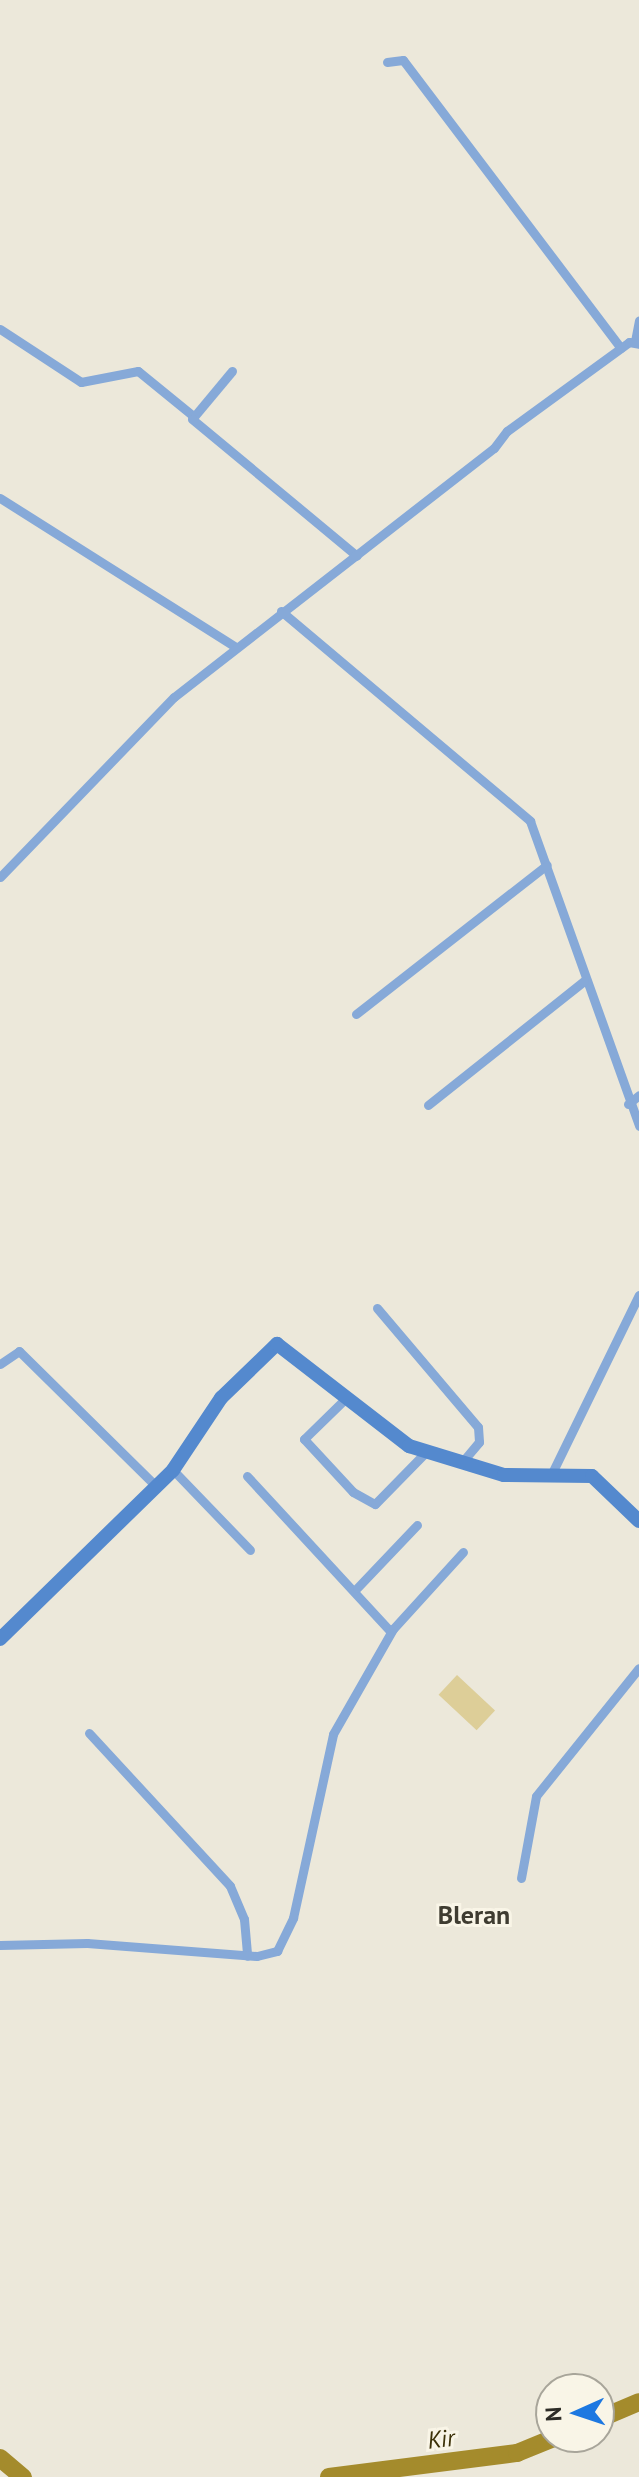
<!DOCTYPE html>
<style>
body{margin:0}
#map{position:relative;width:639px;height:2477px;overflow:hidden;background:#ece8da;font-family:"PT Sans",sans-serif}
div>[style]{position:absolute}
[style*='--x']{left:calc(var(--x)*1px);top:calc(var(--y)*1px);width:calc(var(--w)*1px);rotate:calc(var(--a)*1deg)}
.green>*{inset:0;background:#ddce98;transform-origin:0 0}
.river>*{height:18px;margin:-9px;padding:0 9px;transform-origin:9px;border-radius:9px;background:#a48b2c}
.street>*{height:9px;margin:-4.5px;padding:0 4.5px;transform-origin:4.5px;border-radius:4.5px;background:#86a9d8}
.secondary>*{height:14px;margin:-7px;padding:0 7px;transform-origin:7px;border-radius:7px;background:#5489ce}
span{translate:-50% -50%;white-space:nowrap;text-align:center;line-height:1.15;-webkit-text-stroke:6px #f9f5e7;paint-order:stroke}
.water-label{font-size:24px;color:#3c3108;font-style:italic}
.quarter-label{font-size:26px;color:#3f3c31;font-weight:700}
.north{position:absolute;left:535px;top:2373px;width:80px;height:80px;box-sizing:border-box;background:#f9f5e7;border:2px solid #a8a59a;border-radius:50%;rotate:267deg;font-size:22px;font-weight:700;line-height:32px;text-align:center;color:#2e2c27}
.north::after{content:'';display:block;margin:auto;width:28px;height:36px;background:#1d78e1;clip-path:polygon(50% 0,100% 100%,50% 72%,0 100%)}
</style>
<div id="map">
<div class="green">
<div style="left:457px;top:1675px;width:52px;height:27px;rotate:43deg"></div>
</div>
<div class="river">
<div style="--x:599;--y:2419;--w:43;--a:-23"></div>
<div style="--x:0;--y:2458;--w:30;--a:40"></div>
<div style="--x:329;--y:2477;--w:190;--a:-7.3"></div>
<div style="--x:517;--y:2453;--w:42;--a:-22.3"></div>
</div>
<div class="street">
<div style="--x:387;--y:62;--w:16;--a:-7"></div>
<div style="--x:403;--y:60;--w:361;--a:52.9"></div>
<div style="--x:0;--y:329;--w:97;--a:33.2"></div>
<div style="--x:81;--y:382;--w:58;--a:-10.9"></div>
<div style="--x:138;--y:371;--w:68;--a:39.1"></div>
<div style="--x:635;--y:341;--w:21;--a:-79"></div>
<div style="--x:232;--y:371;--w:62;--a:129.8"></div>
<div style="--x:192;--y:419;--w:214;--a:39.7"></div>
<div style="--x:0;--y:498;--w:279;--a:32.3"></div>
<div style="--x:281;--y:611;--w:326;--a:40.1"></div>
<div style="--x:530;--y:821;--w:324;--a:70.3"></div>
<div style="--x:0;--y:877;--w:250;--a:-46"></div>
<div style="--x:174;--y:697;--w:405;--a:-37.9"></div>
<div style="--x:494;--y:448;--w:21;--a:-53"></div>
<div style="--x:507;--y:431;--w:151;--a:-36.1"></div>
<div style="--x:629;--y:342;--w:10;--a:11"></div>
<div style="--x:356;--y:1014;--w:242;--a:-38"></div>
<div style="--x:628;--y:1104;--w:14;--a:-39"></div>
<div style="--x:428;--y:1105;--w:199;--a:-38.5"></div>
<div style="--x:377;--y:1308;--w:156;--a:49.7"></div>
<div style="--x:478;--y:1427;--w:15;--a:86"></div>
<div style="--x:479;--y:1442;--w:26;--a:130"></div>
<div style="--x:0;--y:1364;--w:23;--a:-34"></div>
<div style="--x:19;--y:1351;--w:194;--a:44.6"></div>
<div style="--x:344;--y:1400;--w:56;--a:135.7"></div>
<div style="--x:304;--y:1439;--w:72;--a:47.2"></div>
<div style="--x:353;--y:1492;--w:25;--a:29"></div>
<div style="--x:375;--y:1504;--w:71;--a:-45.6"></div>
<div style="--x:173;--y:1470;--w:111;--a:46.1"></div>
<div style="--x:552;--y:1473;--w:198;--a:-64"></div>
<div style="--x:247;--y:1476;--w:212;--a:47.3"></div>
<div style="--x:357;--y:1588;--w:87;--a:-46.4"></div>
<div style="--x:89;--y:1733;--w:208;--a:47.3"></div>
<div style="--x:230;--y:1886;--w:36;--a:67"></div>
<div style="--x:244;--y:1919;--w:37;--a:85"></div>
<div style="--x:521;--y:1878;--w:83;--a:-79.6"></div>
<div style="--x:536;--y:1796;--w:164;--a:-51.2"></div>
<div style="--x:0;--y:1945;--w:87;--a:-1.3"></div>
<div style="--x:87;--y:1943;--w:170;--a:4.4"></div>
<div style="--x:257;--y:1956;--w:21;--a:-14"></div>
<div style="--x:277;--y:1951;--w:37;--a:-64"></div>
<div style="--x:293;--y:1918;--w:188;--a:-77.7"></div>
<div style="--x:333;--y:1734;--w:121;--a:-60.3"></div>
<div style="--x:393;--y:1629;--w:104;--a:-47.7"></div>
</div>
<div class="secondary">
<div style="--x:0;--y:1639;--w:242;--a:-44.3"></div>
<div style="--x:173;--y:1470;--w:87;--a:-56.3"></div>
<div style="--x:221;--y:1398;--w:78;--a:-44"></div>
<div style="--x:277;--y:1344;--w:167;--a:37.7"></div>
<div style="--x:409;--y:1446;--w:99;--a:17"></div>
<div style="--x:504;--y:1475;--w:88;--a:0.7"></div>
<div style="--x:592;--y:1476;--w:65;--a:43.8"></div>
</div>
<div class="water-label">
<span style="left:441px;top:2439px;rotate:-7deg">Kir</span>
</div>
<div class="quarter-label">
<span style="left:474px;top:1915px">Bleran</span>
</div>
<div class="north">N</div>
</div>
